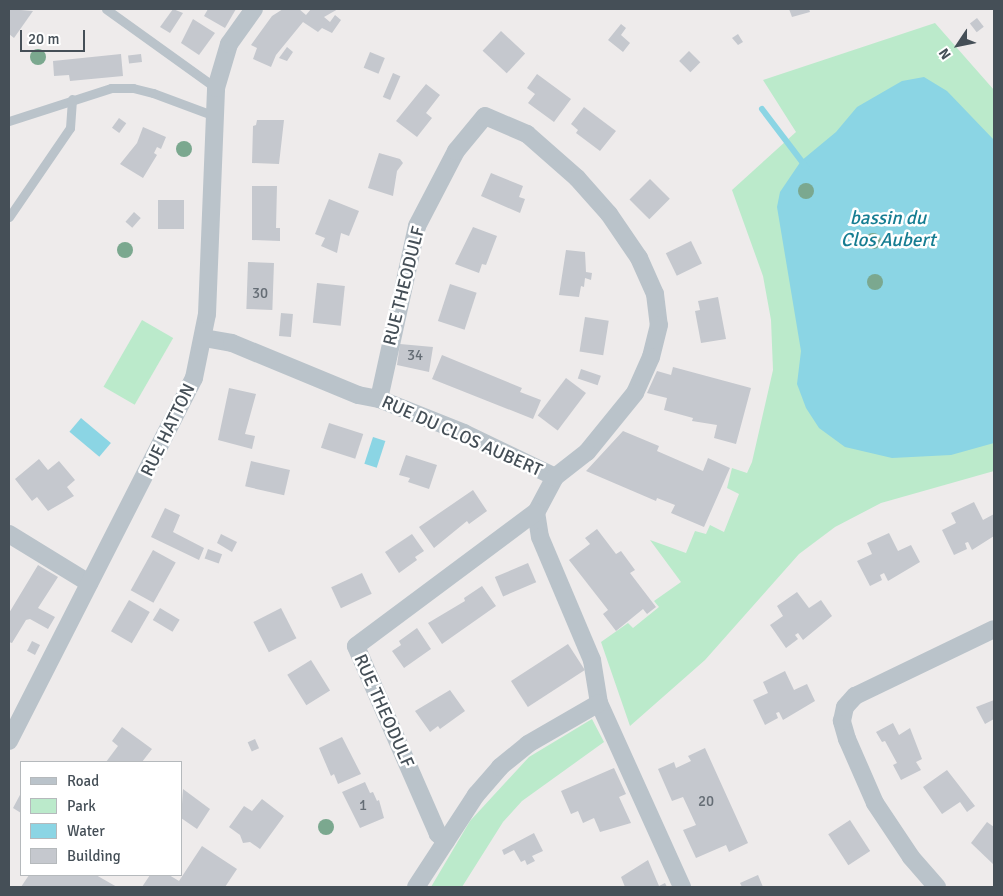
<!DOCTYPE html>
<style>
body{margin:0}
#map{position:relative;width:1003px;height:896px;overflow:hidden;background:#eeebeb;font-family:Signika,sans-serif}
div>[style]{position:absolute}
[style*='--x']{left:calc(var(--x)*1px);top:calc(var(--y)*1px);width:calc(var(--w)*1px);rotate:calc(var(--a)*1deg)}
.green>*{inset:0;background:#bbeacb;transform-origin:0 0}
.water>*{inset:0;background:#8bd5e4;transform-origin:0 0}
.stream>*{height:6px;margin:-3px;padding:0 3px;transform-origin:3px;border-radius:3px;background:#8bd5e4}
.building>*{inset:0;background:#c5c8ce;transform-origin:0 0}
.service>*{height:9px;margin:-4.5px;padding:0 4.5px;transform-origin:4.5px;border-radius:4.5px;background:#bac3ca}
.minor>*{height:18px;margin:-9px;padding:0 9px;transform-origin:9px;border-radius:9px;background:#bac3ca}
.trees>*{width:16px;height:16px;margin:-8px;border-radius:50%;background:#7ba88f}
span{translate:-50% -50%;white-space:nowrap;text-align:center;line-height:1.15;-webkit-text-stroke:5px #fff;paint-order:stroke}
.number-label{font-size:15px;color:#656d75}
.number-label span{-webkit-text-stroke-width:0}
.street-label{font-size:18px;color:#454f57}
.water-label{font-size:19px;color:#167d92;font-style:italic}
.frame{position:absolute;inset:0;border:10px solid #454f57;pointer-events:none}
.legend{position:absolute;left:20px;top:761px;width:162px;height:115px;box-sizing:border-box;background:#fff;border:1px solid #b5b9bc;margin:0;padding:6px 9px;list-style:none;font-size:15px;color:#454f57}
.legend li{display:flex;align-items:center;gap:10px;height:25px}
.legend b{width:25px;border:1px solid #b5b9bc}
.north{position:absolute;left:933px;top:20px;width:50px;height:50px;-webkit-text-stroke:4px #fff;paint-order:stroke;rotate:236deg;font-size:14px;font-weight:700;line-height:20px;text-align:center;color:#454f57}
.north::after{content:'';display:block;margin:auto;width:18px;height:22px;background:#454f57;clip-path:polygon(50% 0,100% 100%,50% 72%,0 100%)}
.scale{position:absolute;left:20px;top:30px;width:65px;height:22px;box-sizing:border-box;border:2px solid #454f57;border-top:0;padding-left:6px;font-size:15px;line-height:18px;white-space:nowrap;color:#454f57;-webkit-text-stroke:4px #fff;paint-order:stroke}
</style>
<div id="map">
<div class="green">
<div style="clip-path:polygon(935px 23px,994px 90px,994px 471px,881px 503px,835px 527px,799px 554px,705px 660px,630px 726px,601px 642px,628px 623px,633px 628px,659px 607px,654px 601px,681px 582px,650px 540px,686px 553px,695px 531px,706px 534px,710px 525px,724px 532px,739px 494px,727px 488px,732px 468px,747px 473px,752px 462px,773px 370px,771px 320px,763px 276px,732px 190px,796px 132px,763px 80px)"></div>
<div style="left:142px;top:320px;width:36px;height:77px;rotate:30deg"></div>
<div style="clip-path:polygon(592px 719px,604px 742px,522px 801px,503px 822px,462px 887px,431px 887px,470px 821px,529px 757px)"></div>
</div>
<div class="water">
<div style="clip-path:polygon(924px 77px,947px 91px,994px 140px,994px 443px,951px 455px,892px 458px,845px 447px,819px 428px,806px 408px,797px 384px,801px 351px,777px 207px,780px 192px,801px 161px,836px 132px,857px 107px,902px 81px)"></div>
<div style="left:81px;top:418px;width:39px;height:18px;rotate:40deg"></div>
<div style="left:373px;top:437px;width:13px;height:28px;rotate:18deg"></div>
</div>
<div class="stream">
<div style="--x:762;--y:109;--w:73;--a:52.8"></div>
</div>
<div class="building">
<div style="clip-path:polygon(9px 9px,33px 11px,14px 38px,9px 34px)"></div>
<div style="clip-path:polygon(173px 9px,183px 13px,170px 33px,160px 27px)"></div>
<div style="clip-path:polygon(208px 9px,236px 9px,225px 28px,204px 16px)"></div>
<div style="clip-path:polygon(283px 9px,299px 9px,306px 15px,311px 9px,338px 9px,324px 17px,330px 22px,335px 15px,341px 20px,332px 33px,322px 28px,318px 32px,303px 22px,276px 55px,271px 67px,253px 59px,257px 48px,251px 45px,272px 16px)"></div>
<div style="clip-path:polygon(789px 9px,809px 9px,810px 12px,792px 17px)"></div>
<div style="left:977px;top:18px;width:11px;height:9px;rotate:52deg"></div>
<div style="clip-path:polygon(193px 19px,215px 33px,199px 55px,181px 43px)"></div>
<div style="clip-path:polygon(621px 24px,626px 28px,621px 35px,630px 43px,623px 52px,608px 40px)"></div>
<div style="left:501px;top:31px;width:33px;height:27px;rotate:43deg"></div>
<div style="clip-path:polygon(738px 34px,743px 42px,738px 45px,732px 38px)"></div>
<div style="clip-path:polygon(287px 47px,293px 52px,287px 61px,279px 58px)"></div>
<div style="left:689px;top:51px;width:16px;height:14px;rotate:45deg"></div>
<div style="left:370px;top:52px;width:16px;height:17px;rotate:22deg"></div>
<div style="clip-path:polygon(121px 54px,123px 76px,70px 81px,69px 75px,54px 76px,53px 61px)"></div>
<div style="left:141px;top:54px;width:8px;height:13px;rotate:83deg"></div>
<div style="left:393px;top:73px;width:8px;height:26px;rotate:23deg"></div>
<div style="clip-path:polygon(537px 74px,571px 99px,554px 122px,528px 103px,535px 94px,527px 88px)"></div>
<div style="clip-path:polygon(426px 84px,440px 95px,426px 113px,432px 118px,417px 137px,396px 121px)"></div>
<div style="clip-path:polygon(584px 107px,616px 131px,600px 151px,576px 133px,578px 130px,571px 124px)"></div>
<div style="left:119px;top:118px;width:9px;height:12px;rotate:36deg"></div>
<div style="clip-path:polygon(257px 120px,284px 120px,279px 164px,252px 163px,253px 126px,256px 125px)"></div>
<div style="clip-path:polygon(143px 127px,166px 137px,161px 149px,157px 147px,154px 153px,157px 155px,143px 178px,120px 164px,137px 143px)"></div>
<div style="clip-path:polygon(379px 153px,400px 159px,403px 163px,397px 171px,393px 196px,368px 188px)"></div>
<div style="clip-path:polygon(491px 173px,523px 186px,519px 197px,525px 199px,520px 213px,481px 196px)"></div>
<div style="left:650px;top:179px;width:28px;height:29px;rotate:45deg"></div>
<div style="clip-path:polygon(252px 186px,277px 186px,276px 228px,280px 228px,280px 241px,252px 240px)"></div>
<div style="clip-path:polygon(329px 199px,359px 211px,349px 236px,341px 233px,337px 253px,321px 246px,325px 238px,315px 234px)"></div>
<div style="left:158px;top:200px;width:26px;height:29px"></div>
<div style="left:134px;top:212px;width:9px;height:13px;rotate:41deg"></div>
<div style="clip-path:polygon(473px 227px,497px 236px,486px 265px,482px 264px,479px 273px,455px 264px)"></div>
<div style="left:691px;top:241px;width:25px;height:28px;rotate:64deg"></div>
<div style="clip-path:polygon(566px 250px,585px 252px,586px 272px,592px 273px,591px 280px,585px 278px,584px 287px,581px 286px,579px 297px,559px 295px)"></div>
<div style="left:248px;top:262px;width:26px;height:47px;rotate:2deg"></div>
<div style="left:317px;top:283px;width:28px;height:40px;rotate:6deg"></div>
<div style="left:450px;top:284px;width:28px;height:39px;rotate:18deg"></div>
<div style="clip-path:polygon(718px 297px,726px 339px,701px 343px,695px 311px,700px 310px,698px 301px)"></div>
<div style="left:281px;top:313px;width:12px;height:23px;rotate:5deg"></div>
<div style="left:585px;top:317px;width:24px;height:35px;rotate:9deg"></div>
<div style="clip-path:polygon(400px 344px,433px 347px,429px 372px,397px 365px)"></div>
<div style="clip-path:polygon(442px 355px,522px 388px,520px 392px,541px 400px,533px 419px,432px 379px)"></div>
<div style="clip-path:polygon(673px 367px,751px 388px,736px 444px,714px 438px,717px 425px,692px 421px,693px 418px,664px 410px,667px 398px,647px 393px,657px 371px,671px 375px)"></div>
<div style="left:581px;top:369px;width:21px;height:10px;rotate:19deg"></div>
<div style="left:566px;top:378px;width:25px;height:47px;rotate:37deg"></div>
<div style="clip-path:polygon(229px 388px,256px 394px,245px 434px,255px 436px,252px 449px,218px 440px)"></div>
<div style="left:329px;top:423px;width:36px;height:26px;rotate:18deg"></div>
<div style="clip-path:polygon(623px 431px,659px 446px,657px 451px,703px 471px,708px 458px,730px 468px,704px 527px,671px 513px,675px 505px,657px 498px,656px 501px,586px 471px)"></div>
<div style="clip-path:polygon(406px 455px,437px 465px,429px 489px,408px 482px,410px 478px,399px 475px)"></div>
<div style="clip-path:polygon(39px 459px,48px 470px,59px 461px,75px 480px,67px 487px,74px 496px,48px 511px,37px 497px,32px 501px,15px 479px)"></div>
<div style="left:251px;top:461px;width:40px;height:26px;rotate:13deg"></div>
<div style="clip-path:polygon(473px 490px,487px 511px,469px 524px,467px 521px,434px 548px,419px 527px)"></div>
<div style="clip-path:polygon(974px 502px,983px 520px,994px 514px,994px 536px,972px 550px,968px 542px,965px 543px,967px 549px,954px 555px,942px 530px,956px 523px,951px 513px)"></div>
<div style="clip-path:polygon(165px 508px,180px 515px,173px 532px,204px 548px,199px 560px,151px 537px)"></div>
<div style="clip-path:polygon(597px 529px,616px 554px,621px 551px,635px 570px,630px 573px,656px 607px,647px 614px,643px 609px,616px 631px,603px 614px,608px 610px,569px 560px,590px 544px,585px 538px)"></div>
<div style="clip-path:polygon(889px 533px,898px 551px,911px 545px,920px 562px,888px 581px,884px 573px,880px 575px,882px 580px,870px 586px,857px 561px,872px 554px,867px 543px)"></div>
<div style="clip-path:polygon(221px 534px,237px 542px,232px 552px,217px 543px)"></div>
<div style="clip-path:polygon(412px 534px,424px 551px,415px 557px,417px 560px,399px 573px,385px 552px)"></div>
<div style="left:208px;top:549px;width:15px;height:10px;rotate:20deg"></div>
<div style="left:153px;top:550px;width:26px;height:46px;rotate:29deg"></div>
<div style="left:528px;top:563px;width:21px;height:36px;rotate:67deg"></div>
<div style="clip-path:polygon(38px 565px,58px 577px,38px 608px,55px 617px,48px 629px,30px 619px,26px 620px,12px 643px,9px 642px,9px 613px)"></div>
<div style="left:362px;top:573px;width:23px;height:34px;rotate:65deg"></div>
<div style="clip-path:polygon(482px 586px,496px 606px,442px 644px,428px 623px,465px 601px,464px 598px)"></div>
<div style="clip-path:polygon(797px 592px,809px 608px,821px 600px,832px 616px,803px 640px,798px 633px,795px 635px,798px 639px,786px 648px,770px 625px,783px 616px,777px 606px)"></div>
<div style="left:129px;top:600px;width:24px;height:36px;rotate:30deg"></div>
<div style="left:160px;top:608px;width:23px;height:14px;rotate:31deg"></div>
<div style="left:281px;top:608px;width:34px;height:31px;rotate:63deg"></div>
<div style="clip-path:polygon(417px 628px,431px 649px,404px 668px,392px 651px,401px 645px,399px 641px)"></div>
<div style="left:32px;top:641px;width:9px;height:11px;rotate:27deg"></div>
<div style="left:568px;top:644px;width:31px;height:68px;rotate:57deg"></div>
<div style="left:311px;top:660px;width:36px;height:28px;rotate:58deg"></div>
<div style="clip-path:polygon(785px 671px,794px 690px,807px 684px,815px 701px,783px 720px,779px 712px,776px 713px,778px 718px,765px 725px,753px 700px,768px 693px,763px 682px)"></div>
<div style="clip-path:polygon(450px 690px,465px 711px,440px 729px,438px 726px,430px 732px,415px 711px)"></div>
<div style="clip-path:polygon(994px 700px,994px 719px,985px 724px,976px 707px)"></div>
<div style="clip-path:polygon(893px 723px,899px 735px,910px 728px,922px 759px,916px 762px,921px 770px,901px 780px,893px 765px,897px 763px,885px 741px,882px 742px,876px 732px)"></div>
<div style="clip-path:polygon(122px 727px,152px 749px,142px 762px,106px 762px,118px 746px,112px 741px)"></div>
<div style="clip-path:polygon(342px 737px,361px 774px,338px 784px,334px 774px,331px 776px,319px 748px)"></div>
<div style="left:255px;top:739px;width:10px;height:8px;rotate:66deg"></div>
<div style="clip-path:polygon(705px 748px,748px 843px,729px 852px,726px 845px,696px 858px,683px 830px,696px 825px,683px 797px,672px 801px,658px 769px,674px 762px,676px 768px,691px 761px,688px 756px)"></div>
<div style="clip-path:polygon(614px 768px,626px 794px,619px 797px,631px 823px,600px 832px,594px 818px,583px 823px,578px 811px,571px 814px,561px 791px)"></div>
<div style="clip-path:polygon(947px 770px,975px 806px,967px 812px,960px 802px,942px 814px,923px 787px)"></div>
<div style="clip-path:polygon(365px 782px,370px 793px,373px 792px,377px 801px,379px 800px,384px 818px,360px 828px,342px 792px)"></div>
<div style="clip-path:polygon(183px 789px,210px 809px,197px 829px,181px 818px)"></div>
<div style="clip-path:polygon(21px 793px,21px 813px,13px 808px)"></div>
<div style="clip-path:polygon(262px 799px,284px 816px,260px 849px,250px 842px,243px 843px,240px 835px,229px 827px,244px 806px,252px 811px)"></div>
<div style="left:850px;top:820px;width:37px;height:26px;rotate:57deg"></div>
<div style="clip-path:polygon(987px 822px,994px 827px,994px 865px,971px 843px)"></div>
<div style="clip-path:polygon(534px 833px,543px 851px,532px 856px,535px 861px,527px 865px,525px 860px,521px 862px,514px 850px,504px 855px,502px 850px)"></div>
<div style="clip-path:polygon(202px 846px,237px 869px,225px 887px,142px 887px,150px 875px,169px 875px,179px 881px)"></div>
<div style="clip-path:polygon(648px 860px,659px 886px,665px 883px,667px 887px,625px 887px,621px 877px)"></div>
<div style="clip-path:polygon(29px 875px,96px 875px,117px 887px,21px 887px)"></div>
<div style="clip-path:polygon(758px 875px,763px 887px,742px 887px,740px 883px)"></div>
</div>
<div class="service">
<div style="--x:106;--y:9;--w:135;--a:35.7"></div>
<div style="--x:9;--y:121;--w:107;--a:-17.9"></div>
<div style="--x:111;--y:88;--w:22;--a:0"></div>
<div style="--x:133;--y:88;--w:21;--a:14"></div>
<div style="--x:153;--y:93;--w:63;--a:20.4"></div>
<div style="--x:9;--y:217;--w:108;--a:-55.6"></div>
<div style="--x:70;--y:128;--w:29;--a:-86"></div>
</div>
<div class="minor">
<div style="--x:204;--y:338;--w:28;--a:10"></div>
<div style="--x:232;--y:343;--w:136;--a:22.4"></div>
<div style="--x:358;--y:395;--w:21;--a:11"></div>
<div style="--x:379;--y:399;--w:92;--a:21.8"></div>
<div style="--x:464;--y:433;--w:101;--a:25.8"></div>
<div style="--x:555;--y:477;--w:40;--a:118"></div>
<div style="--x:536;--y:512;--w:25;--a:81"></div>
<div style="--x:540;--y:537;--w:134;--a:67.1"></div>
<div style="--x:592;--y:660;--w:44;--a:80.8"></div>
<div style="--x:599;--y:703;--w:202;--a:65.7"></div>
<div style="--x:379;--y:399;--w:177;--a:-77.6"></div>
<div style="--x:417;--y:226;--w:85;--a:-62.5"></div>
<div style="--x:456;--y:151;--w:45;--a:-50.4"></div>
<div style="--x:485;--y:116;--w:46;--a:23.2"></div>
<div style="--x:527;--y:134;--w:67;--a:41.3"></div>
<div style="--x:577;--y:178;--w:48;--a:48.4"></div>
<div style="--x:609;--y:214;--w:53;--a:55.7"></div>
<div style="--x:639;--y:258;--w:39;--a:66"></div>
<div style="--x:655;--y:294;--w:31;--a:83"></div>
<div style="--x:659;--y:325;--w:33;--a:104"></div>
<div style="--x:651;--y:357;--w:39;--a:114"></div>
<div style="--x:635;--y:393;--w:76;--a:129.1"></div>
<div style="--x:587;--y:452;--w:41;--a:142"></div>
<div style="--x:9;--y:534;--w:94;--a:31.5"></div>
<div style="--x:9;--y:741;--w:407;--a:-63"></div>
<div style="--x:194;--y:378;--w:65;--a:-78.5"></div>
<div style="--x:207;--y:314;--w:226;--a:-87.7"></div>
<div style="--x:216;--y:88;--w:46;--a:-73.5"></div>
<div style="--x:229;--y:44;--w:43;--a:-54.5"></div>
<div style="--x:446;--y:841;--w:11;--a:-139"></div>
<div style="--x:438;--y:834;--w:205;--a:-113.6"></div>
<div style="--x:356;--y:646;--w:224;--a:-36.7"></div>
<div style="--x:416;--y:887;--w:110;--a:-56.9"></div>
<div style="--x:476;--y:795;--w:37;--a:-49"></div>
<div style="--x:500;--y:767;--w:36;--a:-39"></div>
<div style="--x:528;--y:744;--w:82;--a:-30"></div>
<div style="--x:937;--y:887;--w:40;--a:-131"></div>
<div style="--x:911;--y:857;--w:65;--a:-123.7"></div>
<div style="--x:875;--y:803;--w:70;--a:-113.6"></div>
<div style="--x:847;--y:739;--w:19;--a:-106"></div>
<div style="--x:842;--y:721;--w:14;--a:-78"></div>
<div style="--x:845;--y:707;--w:15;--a:-48"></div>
<div style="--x:855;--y:696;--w:154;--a:-25.7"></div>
</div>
<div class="trees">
<div style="left:38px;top:57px"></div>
<div style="left:184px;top:149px"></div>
<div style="left:806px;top:191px"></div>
<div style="left:873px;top:241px"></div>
<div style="left:125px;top:250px"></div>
<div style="left:875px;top:282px"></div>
<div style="left:326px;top:827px"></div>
</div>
<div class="number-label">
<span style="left:260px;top:294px">30</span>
<span style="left:415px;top:356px">34</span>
<span style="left:706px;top:802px">20</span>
<span style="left:363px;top:806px">1</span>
</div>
<div class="street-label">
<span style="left:404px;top:286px;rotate:-76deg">RUE THEODULF</span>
<span style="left:168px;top:430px;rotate:-64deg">RUE HATTON</span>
<span style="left:462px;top:436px;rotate:24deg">RUE DU CLOS AUBERT</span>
<span style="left:384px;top:711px;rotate:66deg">RUE THEODULF</span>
</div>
<div class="water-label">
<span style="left:888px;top:230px">bassin du<br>Clos Aubert</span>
</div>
<div class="frame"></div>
<ul class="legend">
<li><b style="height:6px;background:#bac3ca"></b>Road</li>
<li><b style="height:14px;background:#bbeacb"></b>Park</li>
<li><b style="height:14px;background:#8bd5e4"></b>Water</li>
<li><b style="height:14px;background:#c5c8ce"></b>Building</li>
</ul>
<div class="north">N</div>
<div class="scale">20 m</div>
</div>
